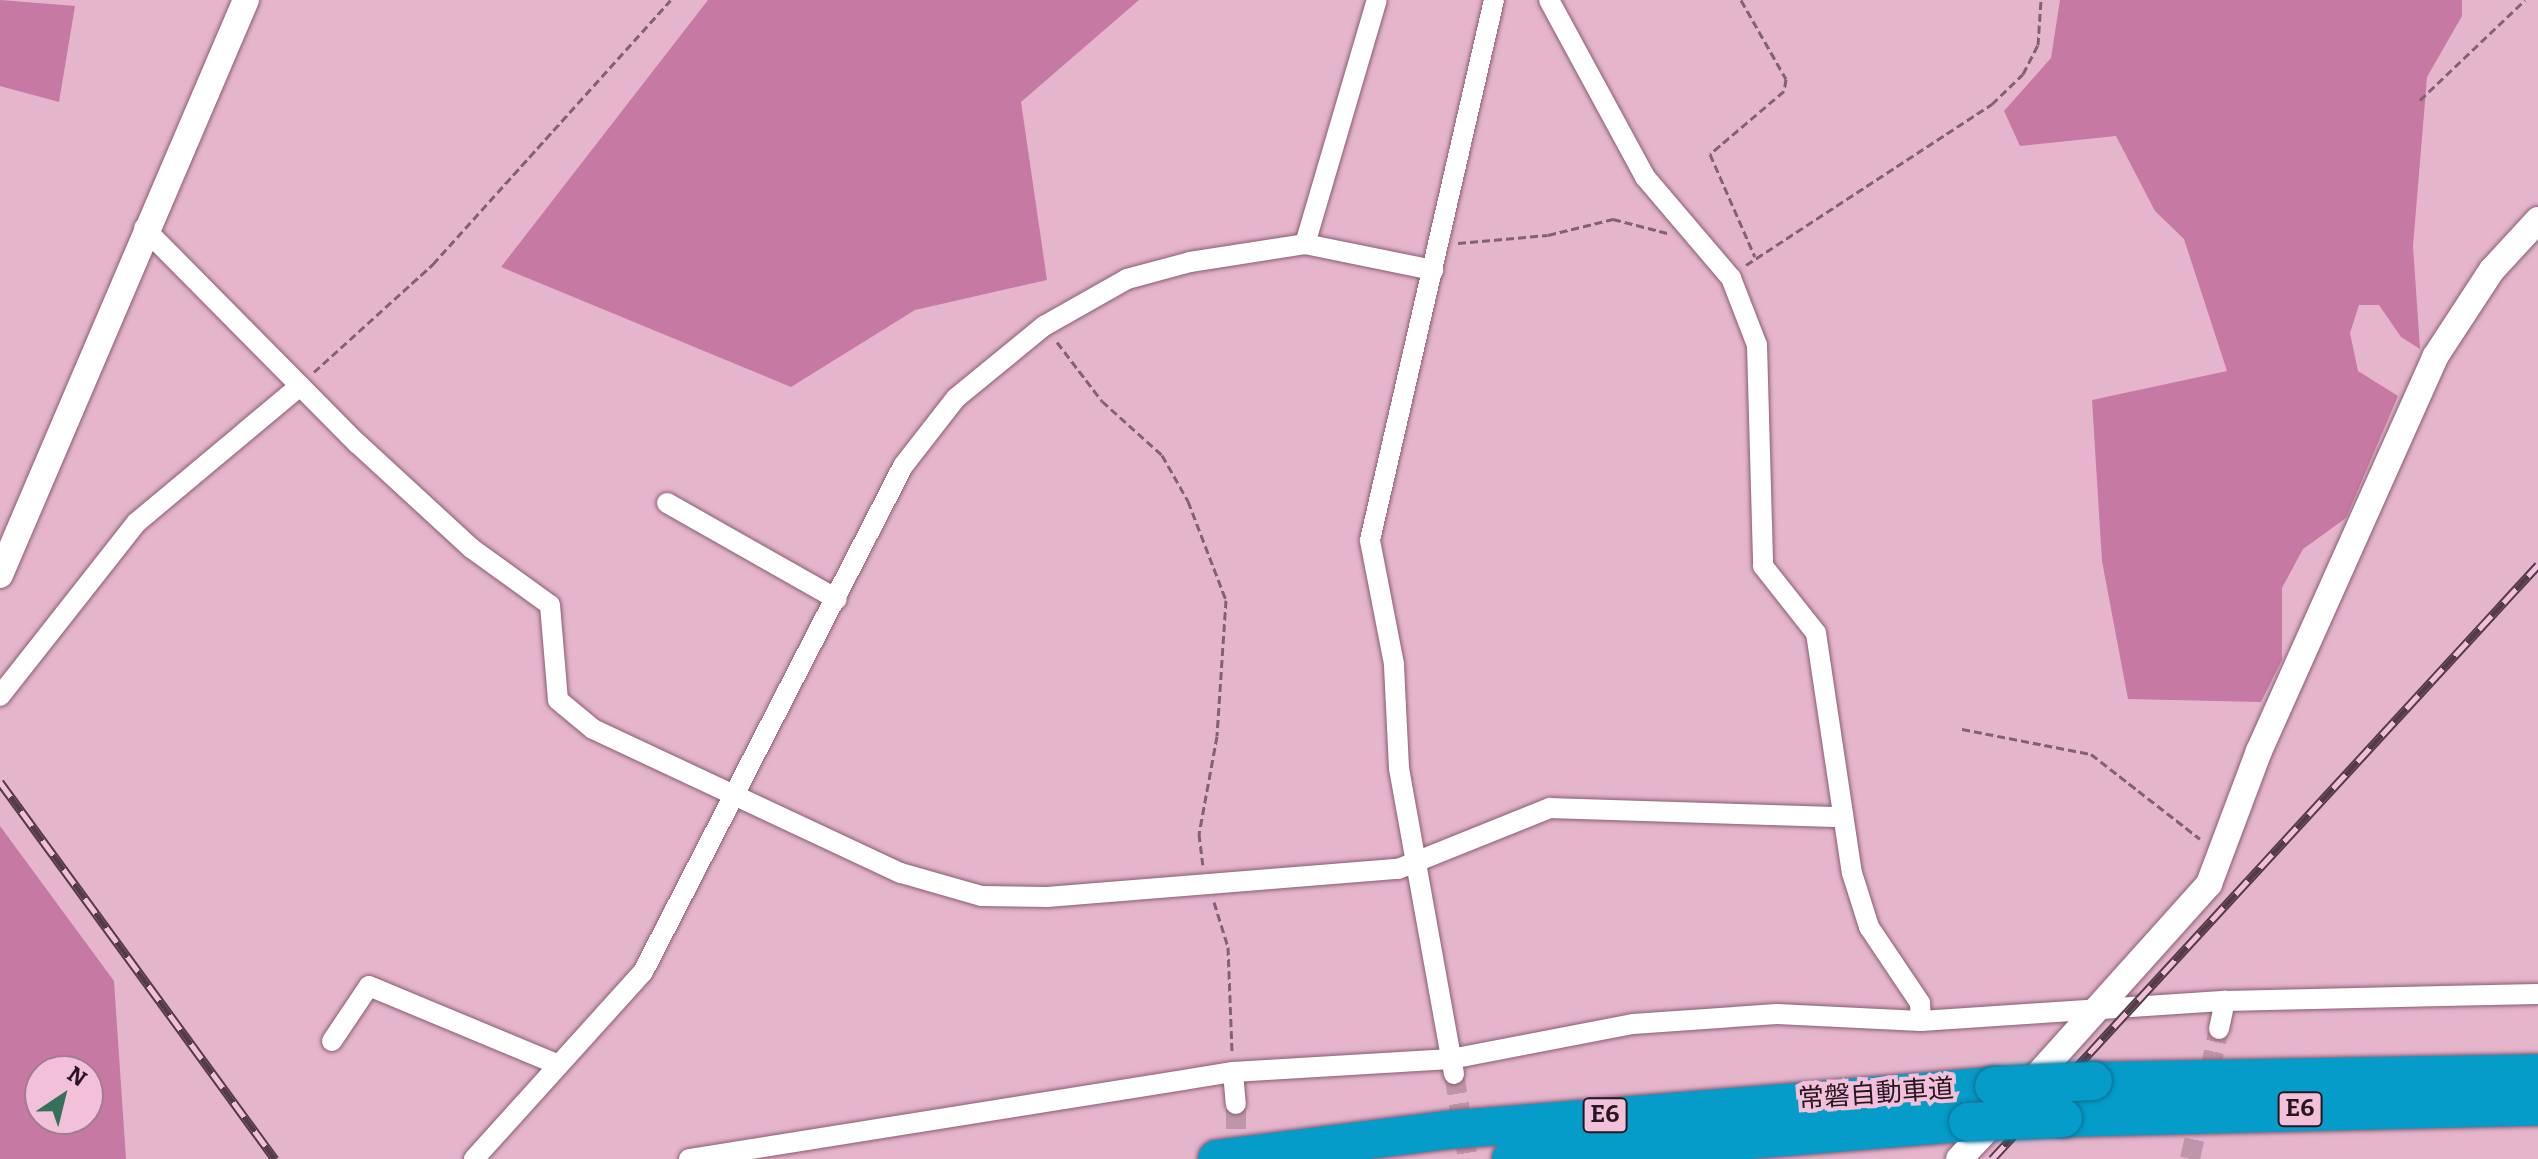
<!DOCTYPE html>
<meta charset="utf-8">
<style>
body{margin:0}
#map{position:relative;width:2538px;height:1159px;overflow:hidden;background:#e5b5cc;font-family:Bitter,"Noto Sans JP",serif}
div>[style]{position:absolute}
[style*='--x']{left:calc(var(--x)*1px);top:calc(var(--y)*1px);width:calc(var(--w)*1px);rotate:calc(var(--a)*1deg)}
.forest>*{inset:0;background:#c679a2}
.minor-tunnel>*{height:20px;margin-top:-10px;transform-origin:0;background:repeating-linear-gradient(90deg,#bf95a9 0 20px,transparent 0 30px)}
.path>*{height:3px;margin-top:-1.5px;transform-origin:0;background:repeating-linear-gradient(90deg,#826272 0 8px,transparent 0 12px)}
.roads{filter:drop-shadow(0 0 2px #885d73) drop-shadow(0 0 2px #885d73)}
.minor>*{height:20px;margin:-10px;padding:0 10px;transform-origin:10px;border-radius:10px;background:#fff}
.tertiary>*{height:26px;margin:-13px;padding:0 13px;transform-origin:13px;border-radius:13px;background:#fff}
.motorway>*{height:38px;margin:-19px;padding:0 19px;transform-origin:19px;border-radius:19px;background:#059cc9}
.rail>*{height:9px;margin-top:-4.5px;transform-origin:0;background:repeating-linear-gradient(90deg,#f2c1d9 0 18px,#533b47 0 36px);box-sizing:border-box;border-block:2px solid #533b47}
.bridges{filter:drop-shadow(0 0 2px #116d8e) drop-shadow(0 0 2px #116d8e)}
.motorway-bridge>*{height:38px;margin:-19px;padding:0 19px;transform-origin:19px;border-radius:19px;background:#059cc9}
span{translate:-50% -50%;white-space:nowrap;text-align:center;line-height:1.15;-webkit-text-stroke:8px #f2c1d9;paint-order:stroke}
.shield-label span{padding:2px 6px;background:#f2c1d9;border:2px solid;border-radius:6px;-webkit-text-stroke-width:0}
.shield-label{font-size:24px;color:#27161f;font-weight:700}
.street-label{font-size:26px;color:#27161f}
.north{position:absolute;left:24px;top:1055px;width:80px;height:80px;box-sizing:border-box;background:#f2c1d9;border:2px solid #a17d8f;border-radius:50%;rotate:35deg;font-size:22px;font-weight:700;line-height:32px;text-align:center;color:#27161f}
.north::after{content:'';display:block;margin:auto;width:28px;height:36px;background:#35705b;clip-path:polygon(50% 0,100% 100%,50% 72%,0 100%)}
</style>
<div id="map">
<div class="forest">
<div style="clip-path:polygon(0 0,75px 6px,59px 102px,0 86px)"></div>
<div style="clip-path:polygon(708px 0,1139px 0,1021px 102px,1047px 280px,915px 310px,791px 387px,501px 267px)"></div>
<div style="clip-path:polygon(2060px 0,2462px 0,2462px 16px,2427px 77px,2413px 246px,2420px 349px,2401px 337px,2379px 305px,2359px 305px,2350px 333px,2358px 371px,2398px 396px,2346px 518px,2303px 549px,2282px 588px,2282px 660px,2261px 702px,2128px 699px,2102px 561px,2092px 400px,2227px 371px,2184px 239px,2155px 211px,2116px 136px,2020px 146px,2004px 111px,2051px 58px)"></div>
<div style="clip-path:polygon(evenodd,0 826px,114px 981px,126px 1159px,0 1159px,0 826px,40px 1071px,88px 1071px,88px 1119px,40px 1119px,40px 1071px)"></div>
</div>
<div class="minor-tunnel">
<div style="--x:1454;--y:1074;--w:86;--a:80.6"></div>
<div style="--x:1236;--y:1159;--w:55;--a:-90"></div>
<div style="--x:2190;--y:1159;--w:133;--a:-77.4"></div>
</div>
<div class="path">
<div style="--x:1741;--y:0;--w:91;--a:60.3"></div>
<div style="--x:1786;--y:79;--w:12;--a:99"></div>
<div style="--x:1784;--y:91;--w:97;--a:139.6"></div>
<div style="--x:1710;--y:154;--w:112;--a:66.4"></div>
<div style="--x:2420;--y:100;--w:145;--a:-43.6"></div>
<div style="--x:1458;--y:243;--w:90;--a:-5.1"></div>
<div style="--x:1548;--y:235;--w:67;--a:-13.8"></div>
<div style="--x:1613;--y:219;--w:56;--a:14.5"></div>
<div style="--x:1746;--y:265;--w:294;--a:-33.2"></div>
<div style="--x:1992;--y:104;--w:43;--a:-44.1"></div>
<div style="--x:2023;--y:74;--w:33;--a:-63"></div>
<div style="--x:2038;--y:45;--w:45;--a:-86.2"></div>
<div style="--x:1057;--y:342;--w:74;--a:52.7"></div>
<div style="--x:1102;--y:401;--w:81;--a:42"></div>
<div style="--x:1162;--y:455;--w:53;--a:60.5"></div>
<div style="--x:1188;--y:501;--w:106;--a:69"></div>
<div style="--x:1226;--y:600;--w:136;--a:93.8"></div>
<div style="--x:1217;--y:736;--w:100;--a:100.4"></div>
<div style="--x:1199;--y:834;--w:31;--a:83"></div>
<div style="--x:314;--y:372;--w:161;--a:-42.2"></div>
<div style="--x:433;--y:264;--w:355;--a:-48"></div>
<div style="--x:1962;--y:729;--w:131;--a:11"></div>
<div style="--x:2091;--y:754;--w:138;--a:37.9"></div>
<div style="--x:1214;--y:902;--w:47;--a:72.7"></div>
<div style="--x:1228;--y:947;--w:105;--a:87.8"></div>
</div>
<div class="roads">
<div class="minor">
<div style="--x:1549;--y:0;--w:201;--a:61.5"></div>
<div style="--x:1645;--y:177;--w:133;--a:49.6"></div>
<div style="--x:1731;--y:278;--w:72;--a:68.8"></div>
<div style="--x:1757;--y:345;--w:221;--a:88.4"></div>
<div style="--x:1763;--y:566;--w:85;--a:51.7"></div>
<div style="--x:1816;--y:633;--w:243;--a:81.5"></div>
<div style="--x:1852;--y:873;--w:57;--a:72.5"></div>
<div style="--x:1869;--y:927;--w:92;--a:56.1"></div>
<div style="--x:1920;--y:1003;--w:18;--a:87"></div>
<div style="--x:144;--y:228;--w:304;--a:45.3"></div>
<div style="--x:358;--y:444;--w:154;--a:42.6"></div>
<div style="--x:471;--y:548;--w:97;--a:35.8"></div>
<div style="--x:550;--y:605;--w:95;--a:85.2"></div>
<div style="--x:558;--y:700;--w:45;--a:39.6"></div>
<div style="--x:593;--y:729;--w:340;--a:25.1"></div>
<div style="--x:901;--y:873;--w:84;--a:15.9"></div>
<div style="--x:982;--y:896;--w:65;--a:0.9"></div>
<div style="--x:1047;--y:897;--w:352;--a:-4.6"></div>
<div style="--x:1398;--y:869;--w:164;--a:-21.9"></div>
<div style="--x:1550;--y:808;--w:290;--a:1.8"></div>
<div style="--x:1305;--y:244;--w:254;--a:-73.6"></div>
<div style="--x:667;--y:503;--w:195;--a:29.5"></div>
<div style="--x:0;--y:696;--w:220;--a:-51.8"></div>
<div style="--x:136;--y:523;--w:214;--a:-39.9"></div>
<div style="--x:2219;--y:1029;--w:29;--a:-78"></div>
<div style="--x:332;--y:1041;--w:66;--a:-56.1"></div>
<div style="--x:369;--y:986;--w:203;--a:22.6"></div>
<div style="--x:1233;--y:1072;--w:32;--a:85"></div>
<div style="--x:1454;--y:1074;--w:311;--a:-100.2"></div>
<div style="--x:1399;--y:768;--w:104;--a:-92.8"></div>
<div style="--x:1394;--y:664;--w:126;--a:-101"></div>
<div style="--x:1370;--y:540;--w:554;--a:-77.07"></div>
<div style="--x:474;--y:1159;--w:252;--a:-47.9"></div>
<div style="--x:643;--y:972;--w:569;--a:-62.8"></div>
<div style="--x:903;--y:466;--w:86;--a:-52.1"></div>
<div style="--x:956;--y:398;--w:114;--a:-39.3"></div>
<div style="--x:1044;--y:326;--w:95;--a:-29.5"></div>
<div style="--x:1127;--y:279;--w:65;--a:-15.1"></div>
<div style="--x:1190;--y:262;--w:116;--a:-8.9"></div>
<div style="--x:1305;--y:244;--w:131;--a:11.5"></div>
<div style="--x:689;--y:1159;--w:551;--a:-9.09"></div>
<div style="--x:1233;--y:1072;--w:218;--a:-3.4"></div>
<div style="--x:1451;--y:1059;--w:185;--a:-10.9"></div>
<div style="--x:1633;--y:1024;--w:144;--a:-4"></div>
<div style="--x:1777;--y:1014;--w:144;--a:2.8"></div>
<div style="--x:1921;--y:1021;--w:305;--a:-3.8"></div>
<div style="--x:2225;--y:1001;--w:313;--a:-1.3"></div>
</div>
<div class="tertiary">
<div style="--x:0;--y:575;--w:625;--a:-66.84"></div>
<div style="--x:2026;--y:1088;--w:274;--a:-48.1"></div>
<div style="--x:2209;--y:884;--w:142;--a:-69.4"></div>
<div style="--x:2259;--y:751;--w:432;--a:-65.9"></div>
<div style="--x:2435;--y:357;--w:104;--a:-56.8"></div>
<div style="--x:2492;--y:270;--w:68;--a:-47.4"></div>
<div style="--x:1959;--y:1159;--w:58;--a:-46.4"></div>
</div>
<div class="motorway">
<div style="--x:2093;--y:1081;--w:445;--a:-1"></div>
<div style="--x:2063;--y:1118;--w:475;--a:-1.4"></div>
<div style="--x:1217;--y:1159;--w:232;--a:-7.2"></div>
<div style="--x:1447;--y:1130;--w:549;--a:-4.6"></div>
<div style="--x:1511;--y:1159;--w:458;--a:-4.6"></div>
</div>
</div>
<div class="rail">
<div style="--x:0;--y:782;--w:467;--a:53.9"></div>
<div style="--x:1992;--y:1159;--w:807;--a:-47.41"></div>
</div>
<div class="bridges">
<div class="motorway-bridge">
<div style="--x:1994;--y:1086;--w:99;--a:-2.9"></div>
<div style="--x:1968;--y:1122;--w:95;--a:-2.4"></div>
</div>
</div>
<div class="shield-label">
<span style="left:2300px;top:1109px">E6</span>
<span style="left:1605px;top:1115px">E6</span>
</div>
<div class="street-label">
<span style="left:1876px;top:1094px;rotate:-4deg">常磐自動車道</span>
</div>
<div class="north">N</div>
</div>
